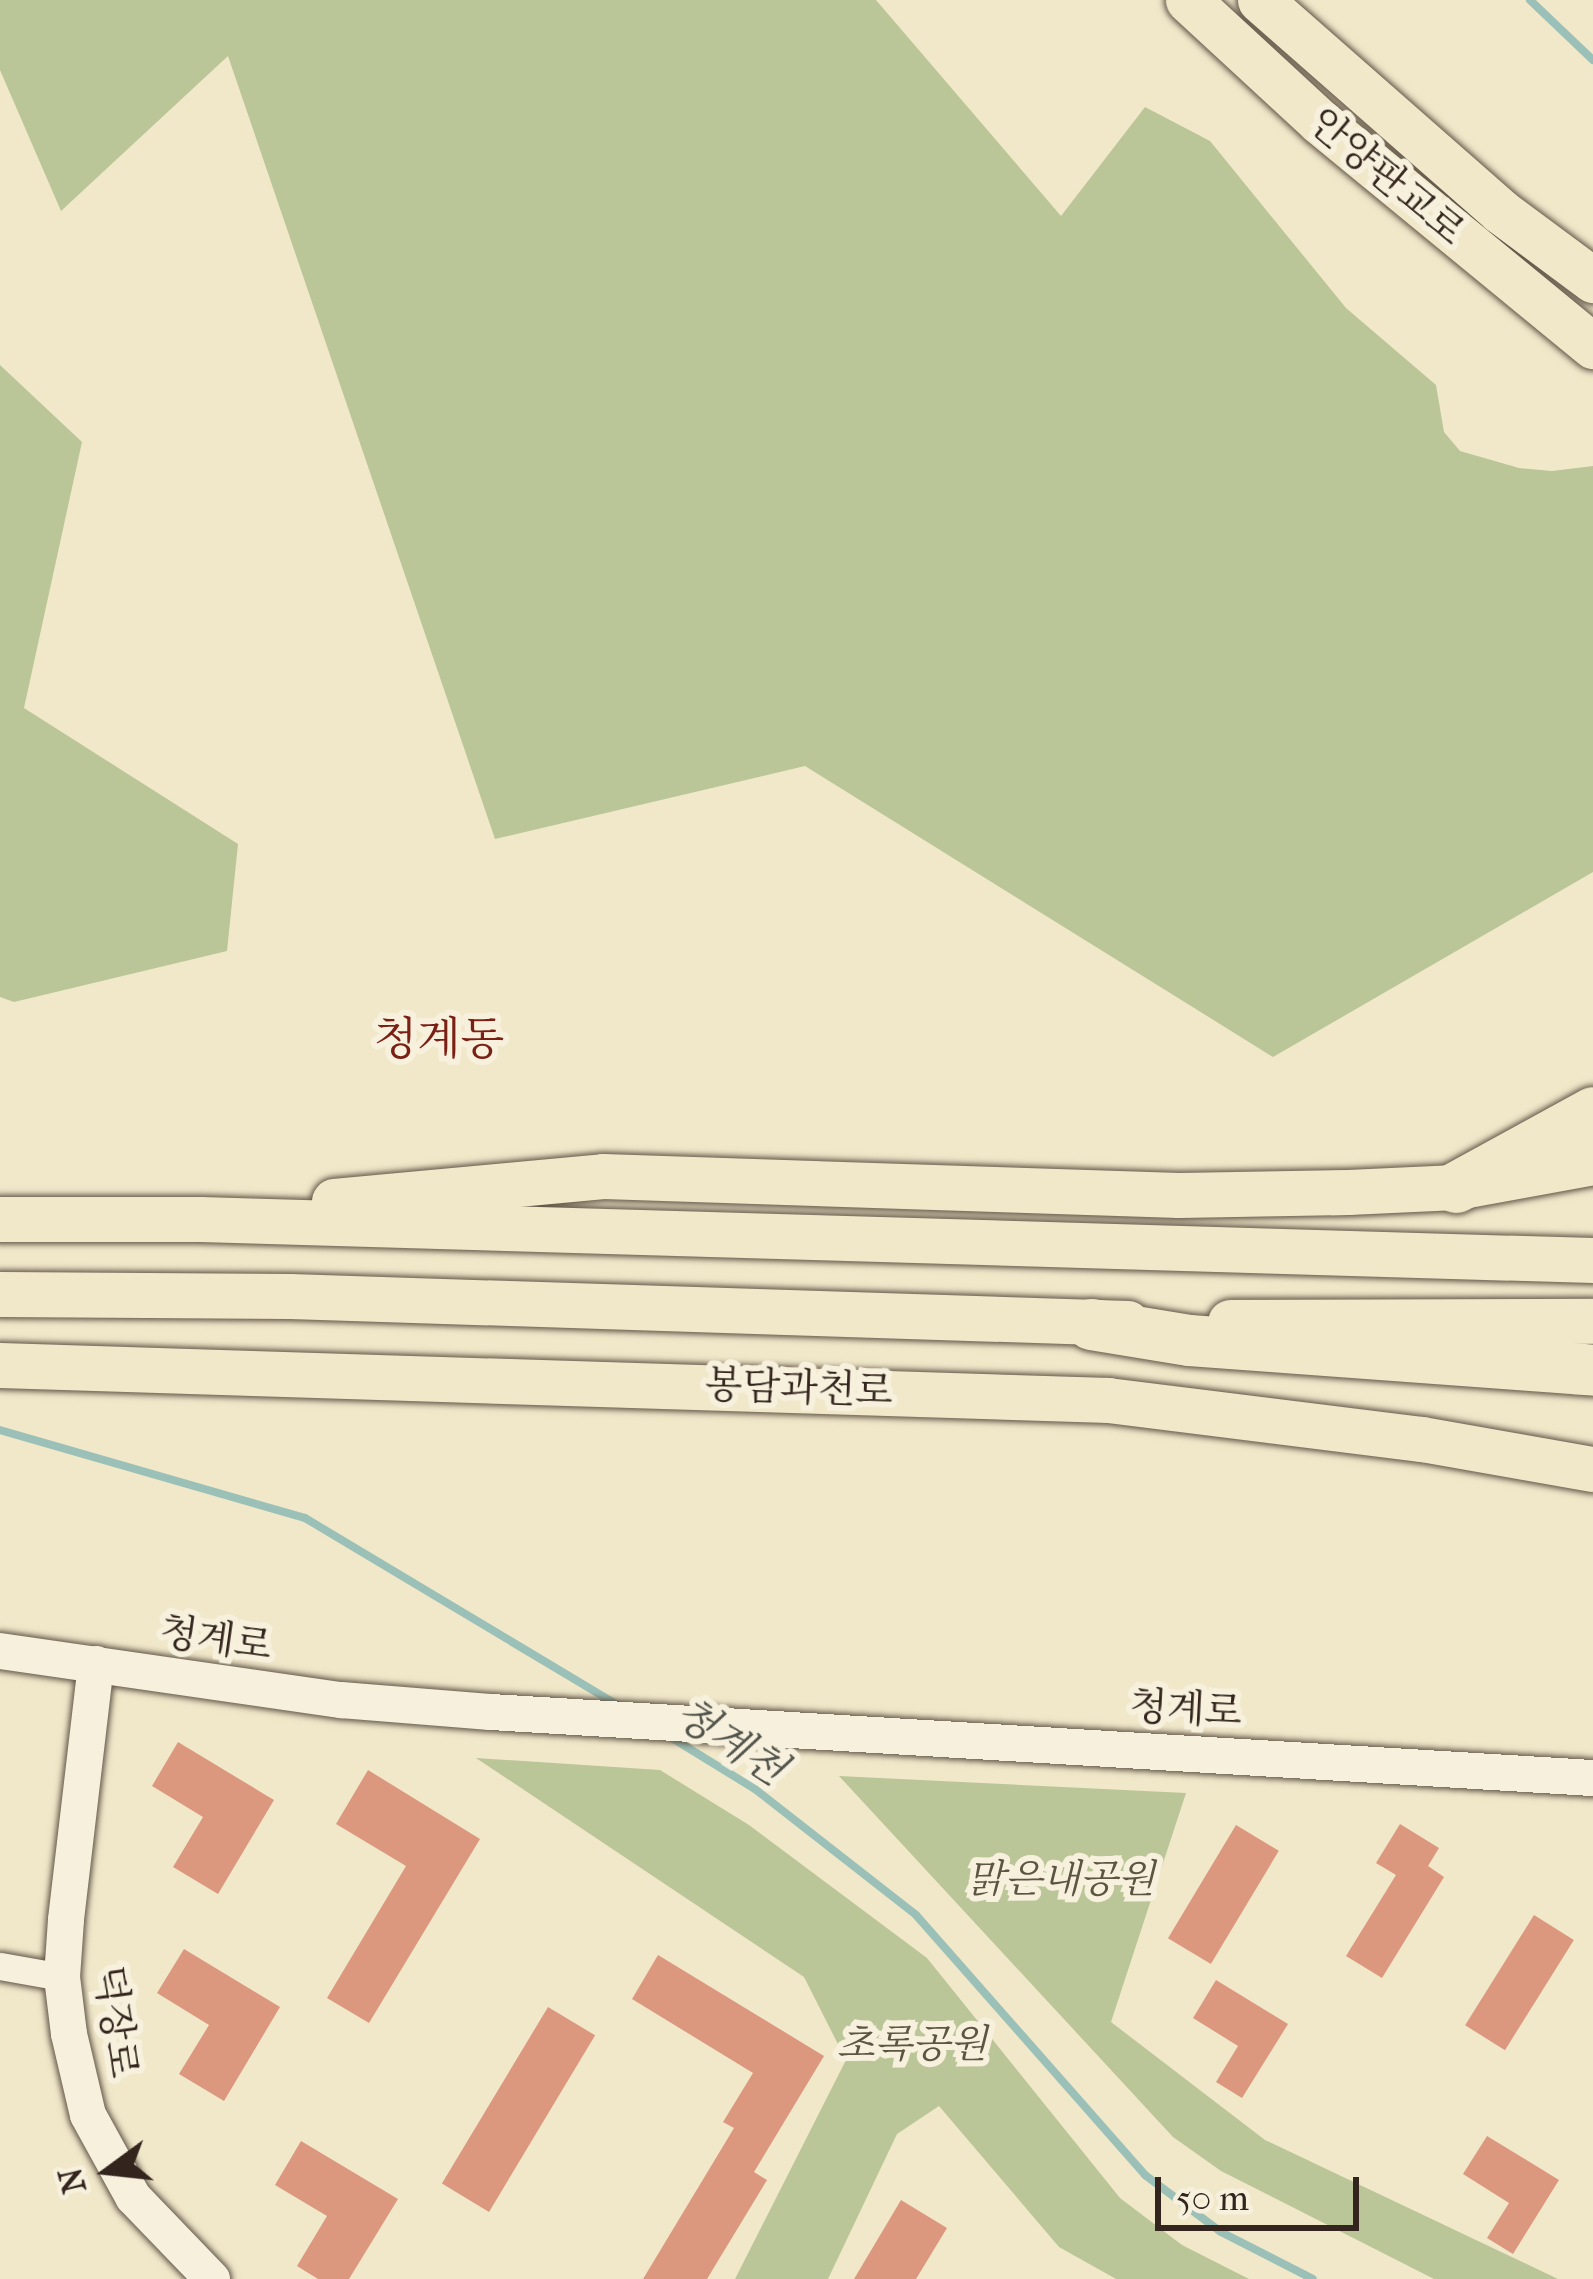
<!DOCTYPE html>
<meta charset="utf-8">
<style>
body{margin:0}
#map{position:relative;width:1593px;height:2279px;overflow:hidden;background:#f1e8ca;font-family:"IM FELL French Canon","Noto Serif KR",serif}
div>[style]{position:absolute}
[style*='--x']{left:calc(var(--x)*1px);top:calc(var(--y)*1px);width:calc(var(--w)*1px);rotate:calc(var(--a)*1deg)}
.green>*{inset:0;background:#bac697}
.stream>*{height:8px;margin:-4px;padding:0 4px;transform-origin:4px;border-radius:4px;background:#9bc0b7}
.building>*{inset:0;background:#dc987e;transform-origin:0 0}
.roads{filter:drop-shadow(0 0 3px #625648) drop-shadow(0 0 3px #625648)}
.minor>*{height:27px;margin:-13.5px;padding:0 13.5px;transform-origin:13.5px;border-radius:13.5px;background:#f6f0dd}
.tertiary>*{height:36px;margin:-18px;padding:0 18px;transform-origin:18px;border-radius:18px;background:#f6f0dd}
.primary>*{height:45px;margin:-22.5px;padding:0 22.5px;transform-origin:22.5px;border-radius:22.5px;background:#f1e8ca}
.trunk>*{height:45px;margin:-22.5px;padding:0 22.5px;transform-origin:22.5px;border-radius:22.5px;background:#f1e8ca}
.motorway>*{height:51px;margin:-25.5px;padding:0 25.5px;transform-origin:25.5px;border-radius:25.5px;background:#f1e8ca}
span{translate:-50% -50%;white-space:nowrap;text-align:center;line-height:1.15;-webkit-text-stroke:12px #f6f0dd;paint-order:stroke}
.street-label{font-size:39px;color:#33251d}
.park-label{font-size:39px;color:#5c5542;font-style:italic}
.water-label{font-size:42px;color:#52544b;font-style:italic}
.quarter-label{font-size:45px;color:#7a1f14}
.north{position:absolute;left:48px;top:2111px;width:120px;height:120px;-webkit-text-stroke:9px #f6f0dd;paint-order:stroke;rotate:255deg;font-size:33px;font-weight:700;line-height:48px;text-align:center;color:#33251d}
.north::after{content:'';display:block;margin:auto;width:42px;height:54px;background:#33251d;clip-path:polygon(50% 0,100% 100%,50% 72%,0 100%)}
.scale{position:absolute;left:1155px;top:2177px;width:204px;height:54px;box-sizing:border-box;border:6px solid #33251d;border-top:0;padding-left:15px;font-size:36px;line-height:42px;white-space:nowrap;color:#33251d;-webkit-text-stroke:9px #f6f0dd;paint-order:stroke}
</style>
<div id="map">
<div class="green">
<div style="clip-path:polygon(0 0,876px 0,1061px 216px,1145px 107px,1210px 141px,1346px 308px,1436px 385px,1444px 432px,1460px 451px,1519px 468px,1552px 471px,1593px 466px,1593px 872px,1273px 1057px,805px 766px,495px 839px,228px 56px,61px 211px,0 70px)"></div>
<div style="clip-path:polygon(0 365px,82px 442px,24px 708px,238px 844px,227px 951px,14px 1002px,0 997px)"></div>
<div style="clip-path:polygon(476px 1758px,660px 1770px,749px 1825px,927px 1958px,1120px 2198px,1182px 2245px,1249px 2279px,1116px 2279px,1059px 2247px,939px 2106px,897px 2134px,828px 2279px,735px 2279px,846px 2060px,804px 1977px)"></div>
<div style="clip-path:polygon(839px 1776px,1186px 1793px,1111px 2022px,1265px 2140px,1558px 2279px,1434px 2279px,1221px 2171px,1173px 2137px)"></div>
</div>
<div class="stream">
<div style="--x:1530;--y:0;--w:87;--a:43.6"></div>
<div style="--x:0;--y:1430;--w:317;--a:16.1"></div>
<div style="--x:305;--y:1518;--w:365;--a:30.9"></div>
<div style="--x:672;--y:1738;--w:97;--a:31.6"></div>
<div style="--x:755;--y:1789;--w:204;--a:38"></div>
<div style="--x:916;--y:1915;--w:346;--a:48.6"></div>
<div style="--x:1145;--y:2175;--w:95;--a:36.9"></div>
<div style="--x:1221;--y:2232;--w:103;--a:27.1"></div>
</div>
<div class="building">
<div style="clip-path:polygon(178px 1742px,274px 1800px,218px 1894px,173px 1867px,203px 1817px,152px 1786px)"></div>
<div style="clip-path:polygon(368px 1770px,480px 1839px,369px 2023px,327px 1998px,406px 1866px,336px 1824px)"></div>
<div style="clip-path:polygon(1400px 1824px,1439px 1848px,1428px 1866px,1444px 1877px,1382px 1978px,1346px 1956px,1396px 1875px,1376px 1863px)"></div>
<div style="left:1236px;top:1825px;width:50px;height:132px;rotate:31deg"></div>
<div style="left:1534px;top:1915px;width:47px;height:130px;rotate:32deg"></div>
<div style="clip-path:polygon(184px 1949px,280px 2007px,224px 2101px,179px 2074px,209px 2025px,157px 1993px)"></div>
<div style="clip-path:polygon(658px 1955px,824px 2056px,754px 2172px,767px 2180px,707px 2279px,643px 2279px,734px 2128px,723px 2122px,753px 2073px,632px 1999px)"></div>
<div style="clip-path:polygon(1216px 1980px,1288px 2024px,1242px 2098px,1216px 2082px,1238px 2046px,1193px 2018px)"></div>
<div style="left:548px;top:2007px;width:55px;height:206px;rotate:31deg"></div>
<div style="clip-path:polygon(1487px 2136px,1559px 2180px,1513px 2254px,1487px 2238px,1509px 2203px,1463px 2174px)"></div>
<div style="clip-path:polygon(301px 2141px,398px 2199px,349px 2279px,318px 2279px,297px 2266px,327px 2216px,275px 2185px)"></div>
<div style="clip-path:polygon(901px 2200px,947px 2228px,916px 2279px,854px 2279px)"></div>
</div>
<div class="roads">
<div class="minor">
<div style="--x:0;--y:1966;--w:63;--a:10.1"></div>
</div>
<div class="tertiary">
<div style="--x:0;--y:1651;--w:345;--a:8.2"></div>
<div style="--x:341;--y:1700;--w:150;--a:4.6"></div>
<div style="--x:491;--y:1712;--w:1104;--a:3.43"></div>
<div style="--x:96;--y:1664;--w:258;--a:96.7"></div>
<div style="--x:66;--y:1920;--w:57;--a:94"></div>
<div style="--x:62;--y:1977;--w:57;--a:83"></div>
<div style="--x:69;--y:2034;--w:83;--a:76.8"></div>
<div style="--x:88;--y:2115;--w:94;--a:61.2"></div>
<div style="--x:133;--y:2197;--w:114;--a:46.1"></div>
</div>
<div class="primary">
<div style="--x:1188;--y:0;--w:178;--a:42.7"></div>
<div style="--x:1319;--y:121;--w:355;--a:39.4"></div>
<div style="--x:1260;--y:0;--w:320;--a:41.3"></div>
<div style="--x:1500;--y:211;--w:116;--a:36.6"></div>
</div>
<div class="trunk">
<div style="--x:334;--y:1201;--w:270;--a:-5.3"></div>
<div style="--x:603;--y:1176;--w:576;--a:1.89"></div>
<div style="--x:1179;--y:1195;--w:169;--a:-1"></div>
<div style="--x:1348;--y:1192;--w:108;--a:-2.7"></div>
<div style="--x:1456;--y:1187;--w:139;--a:-10.3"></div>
<div style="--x:0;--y:1219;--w:200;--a:0"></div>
<div style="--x:200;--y:1219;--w:1394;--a:1.69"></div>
<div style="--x:0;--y:1294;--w:290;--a:0.4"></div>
<div style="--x:290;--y:1296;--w:838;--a:1.85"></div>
<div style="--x:1230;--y:1322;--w:363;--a:-0.2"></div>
<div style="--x:0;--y:1365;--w:1109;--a:1.81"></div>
<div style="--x:1108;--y:1400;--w:316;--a:7.1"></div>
<div style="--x:1422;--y:1439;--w:174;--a:10"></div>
</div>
<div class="motorway">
<div style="--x:1456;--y:1187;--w:156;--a:-28.7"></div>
<div style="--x:1091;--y:1324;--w:99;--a:9.3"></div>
<div style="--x:1189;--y:1340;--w:405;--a:4.2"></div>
</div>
</div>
<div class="street-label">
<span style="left:1387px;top:177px;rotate:40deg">안양판교로</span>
<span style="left:799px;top:1388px;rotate:2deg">봉담과천로</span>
<span style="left:216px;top:1639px;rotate:8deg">청계로</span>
<span style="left:1186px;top:1709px;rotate:3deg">청계로</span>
<span style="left:116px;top:2022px;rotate:82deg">덕장로</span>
</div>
<div class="park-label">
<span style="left:1061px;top:1879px">맑은내공원</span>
<span style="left:912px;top:2044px">초록공원</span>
</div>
<div class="water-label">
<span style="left:730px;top:1742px;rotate:33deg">청계천</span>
</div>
<div class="quarter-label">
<span style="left:439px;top:1040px">청계동</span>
</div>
<div class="north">N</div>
<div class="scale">50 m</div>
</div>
